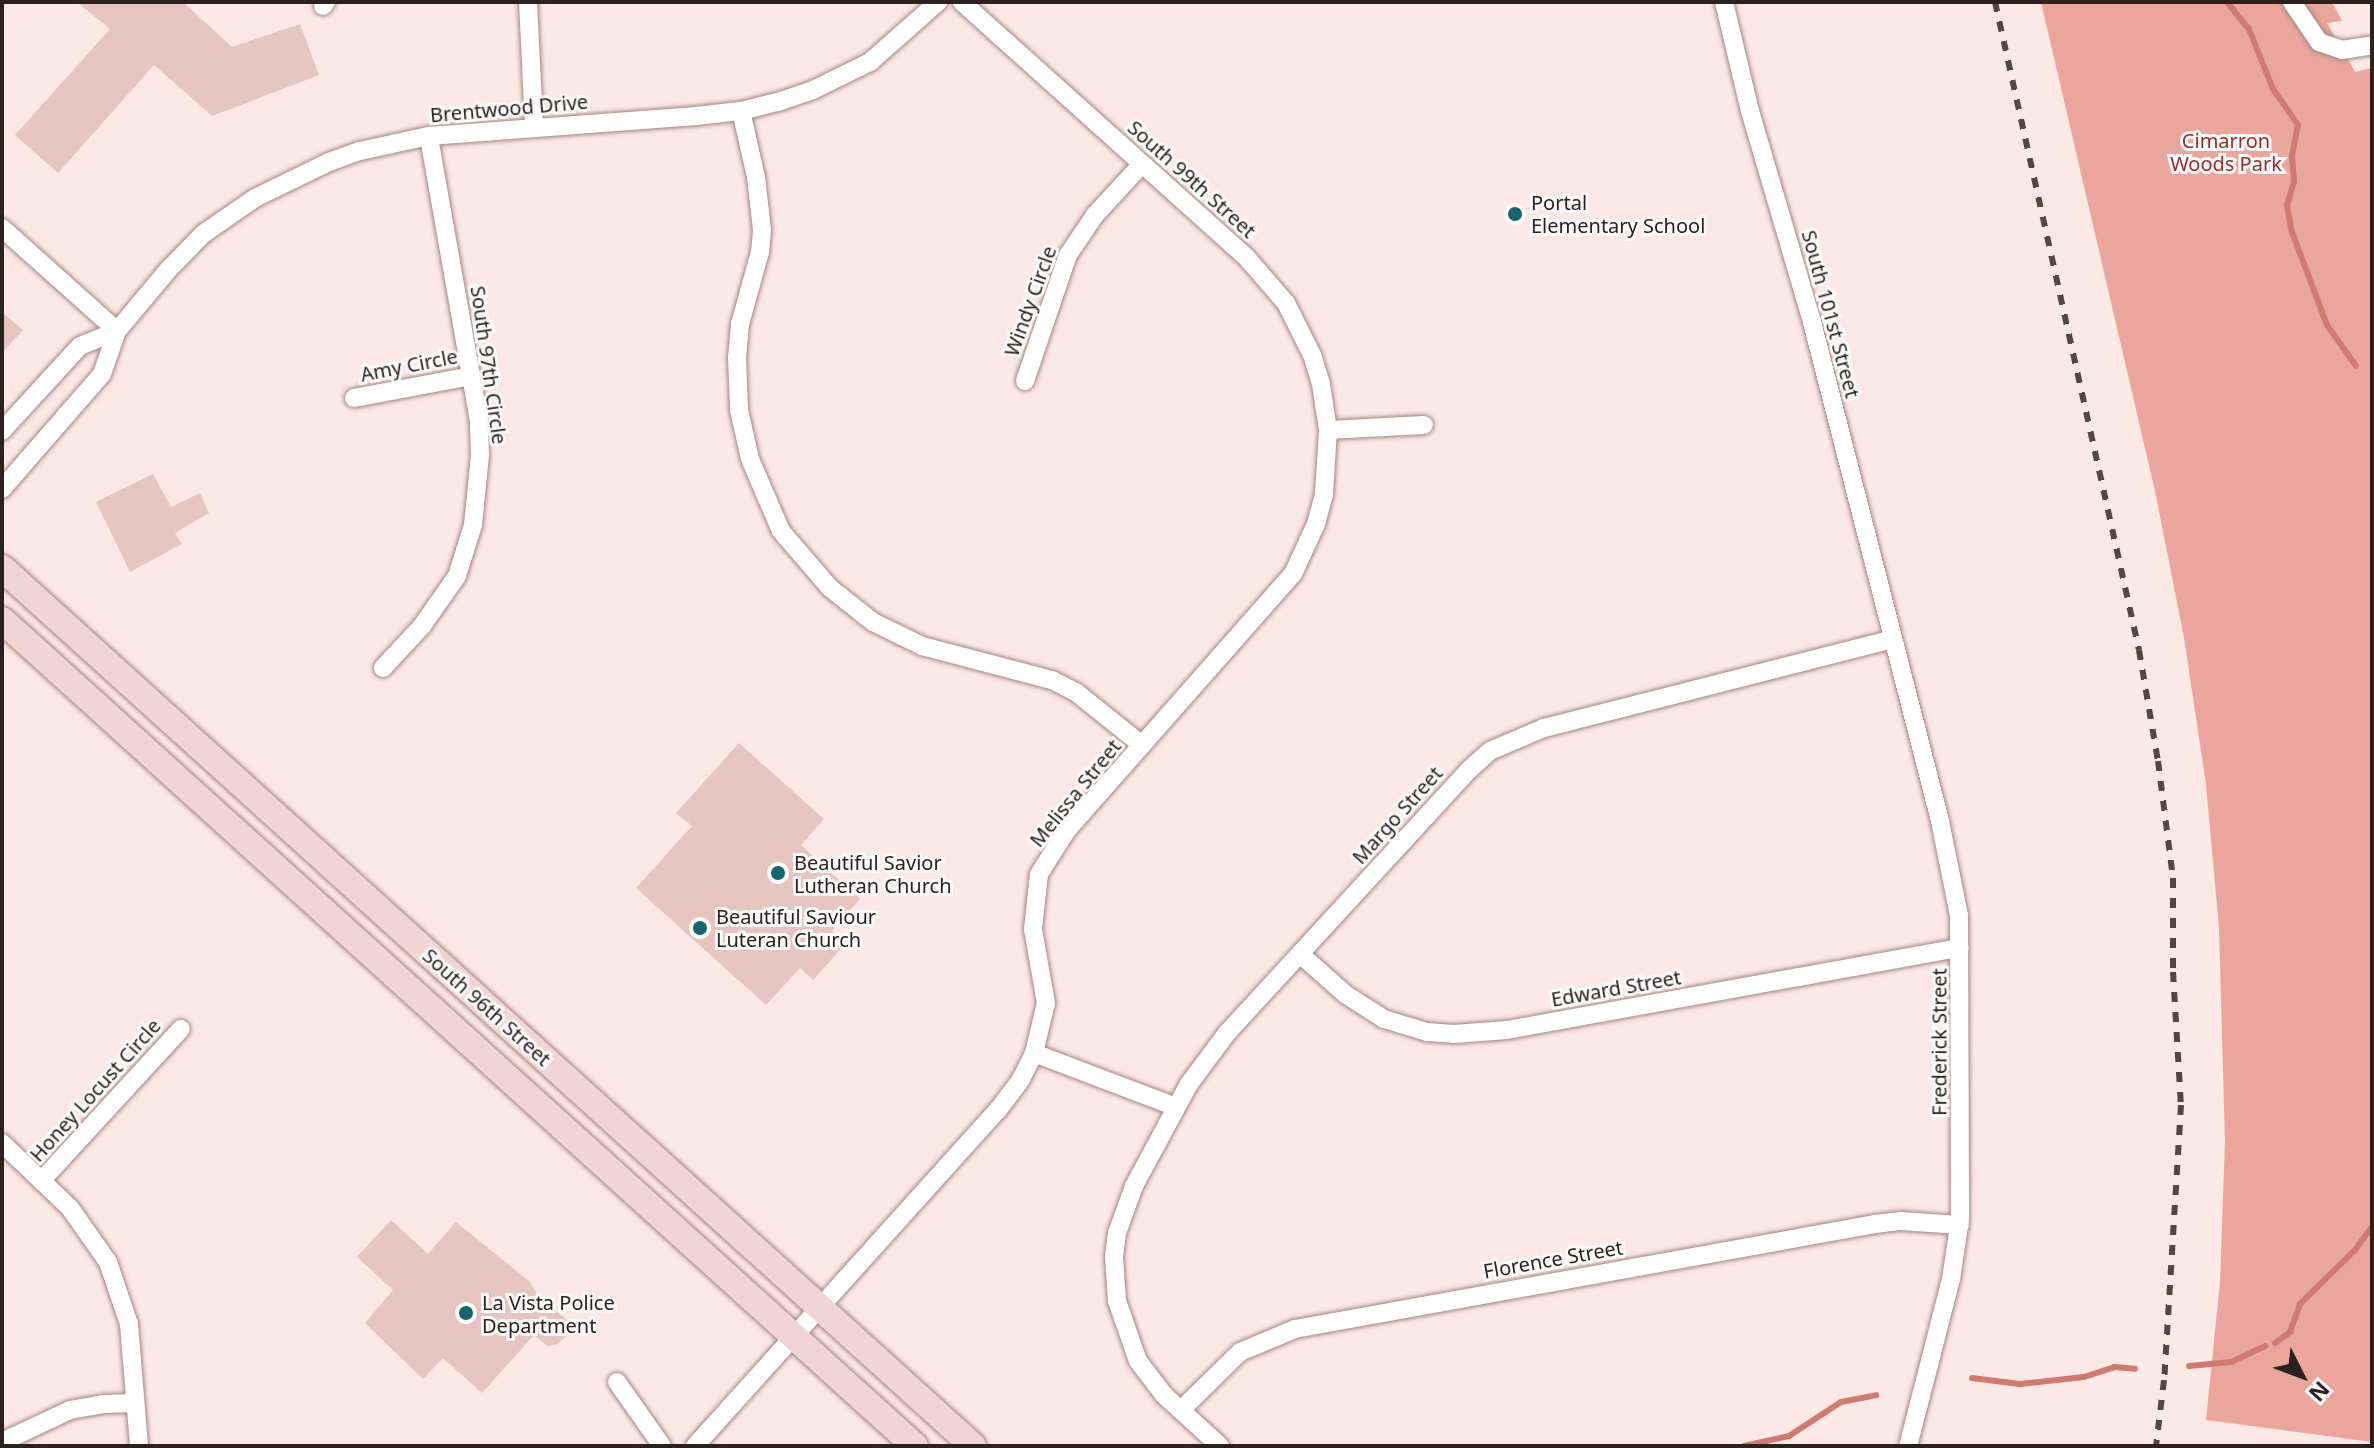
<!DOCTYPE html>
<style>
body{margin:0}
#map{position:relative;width:2374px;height:1448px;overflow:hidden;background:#fce8e5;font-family:"Noto Sans",sans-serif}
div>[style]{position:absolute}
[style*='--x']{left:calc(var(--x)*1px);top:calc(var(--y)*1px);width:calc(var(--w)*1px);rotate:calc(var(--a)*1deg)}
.green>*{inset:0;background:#eaa59d}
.stream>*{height:6px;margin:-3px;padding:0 3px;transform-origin:3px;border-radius:3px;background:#cf7b72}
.building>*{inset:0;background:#e6c5c1}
.roads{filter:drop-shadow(0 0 2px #a48581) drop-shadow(0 0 2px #a48581)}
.street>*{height:18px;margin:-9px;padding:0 9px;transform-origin:9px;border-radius:9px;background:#fff}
.secondary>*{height:26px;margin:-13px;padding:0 13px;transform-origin:13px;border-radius:13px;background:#f1d5d2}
.rail>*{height:6px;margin-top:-3px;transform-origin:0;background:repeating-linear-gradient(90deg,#534644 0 10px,transparent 0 20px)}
.dots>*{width:22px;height:22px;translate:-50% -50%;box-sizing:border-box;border:4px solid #fafafa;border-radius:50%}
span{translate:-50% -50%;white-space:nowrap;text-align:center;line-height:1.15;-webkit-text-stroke:6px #fafafa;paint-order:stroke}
.street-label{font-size:20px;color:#2d211f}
.park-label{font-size:20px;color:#942e2a}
.poi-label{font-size:20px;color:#2d211f}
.left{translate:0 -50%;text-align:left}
.frame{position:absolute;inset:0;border:4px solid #2d211f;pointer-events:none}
.north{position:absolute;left:2262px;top:1336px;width:80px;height:80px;-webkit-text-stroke:6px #fafafa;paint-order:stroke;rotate:132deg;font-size:22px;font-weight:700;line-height:32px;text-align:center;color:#2d211f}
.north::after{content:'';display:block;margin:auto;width:28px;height:36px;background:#2d211f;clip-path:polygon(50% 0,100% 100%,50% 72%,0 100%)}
</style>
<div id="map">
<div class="green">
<div style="clip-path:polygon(2041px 2px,2332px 2px,2342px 21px,2327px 23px,2355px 72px,2372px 68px,2372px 1442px,2206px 1420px,2220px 1282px,2225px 1142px,2219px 928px,2206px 784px,2184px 638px,2155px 491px)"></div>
</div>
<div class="stream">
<div style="--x:2227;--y:2;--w:35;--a:51"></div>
<div style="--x:2249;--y:29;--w:65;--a:68.2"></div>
<div style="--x:2273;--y:89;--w:44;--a:55.2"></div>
<div style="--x:2298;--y:125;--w:33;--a:101"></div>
<div style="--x:2292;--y:157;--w:25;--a:85"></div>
<div style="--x:2294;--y:182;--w:24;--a:107"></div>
<div style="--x:2287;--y:205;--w:27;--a:80"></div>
<div style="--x:2292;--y:232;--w:99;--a:69.4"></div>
<div style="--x:2327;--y:325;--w:50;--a:54.7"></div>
<div style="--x:2275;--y:1343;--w:19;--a:-36"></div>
<div style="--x:2290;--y:1332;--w:30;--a:-70"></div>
<div style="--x:2300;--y:1304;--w:77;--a:-44.5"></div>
<div style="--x:2355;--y:1250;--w:29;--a:-54"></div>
<div style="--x:2189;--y:1366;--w:42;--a:-5.4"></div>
<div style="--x:2231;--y:1362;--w:38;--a:-25"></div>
<div style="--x:1972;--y:1378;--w:48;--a:7.1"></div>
<div style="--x:2020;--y:1384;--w:64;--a:-6.2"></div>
<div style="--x:2084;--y:1377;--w:32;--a:-18"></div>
<div style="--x:2114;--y:1367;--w:21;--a:5"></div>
<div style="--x:1744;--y:1446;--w:46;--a:-12.5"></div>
<div style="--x:1789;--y:1436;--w:62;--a:-33.2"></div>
<div style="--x:1841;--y:1402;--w:36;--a:-11"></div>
</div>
<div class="building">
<div style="clip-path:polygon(77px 2px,183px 2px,232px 47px,300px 24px,319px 75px,212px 116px,154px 65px,58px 173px,15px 135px,110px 29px)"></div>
<div style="clip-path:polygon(2px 312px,23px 330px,2px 353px)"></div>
<div style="clip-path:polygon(153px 474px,171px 507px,200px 493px,209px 513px,175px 533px,182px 544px,130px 572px,96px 502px)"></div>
<div style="clip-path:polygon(739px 743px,824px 819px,801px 845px,860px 899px,832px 931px,846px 943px,813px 980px,800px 968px,766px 1005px,636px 888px,692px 826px,676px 813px)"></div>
<div style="clip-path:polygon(391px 1220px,428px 1254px,456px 1222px,530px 1282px,537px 1294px,569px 1322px,567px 1335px,558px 1344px,547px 1346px,534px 1335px,482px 1393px,443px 1358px,423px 1379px,365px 1323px,393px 1290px,357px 1257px)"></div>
</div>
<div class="roads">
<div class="street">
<div style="--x:528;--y:2;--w:124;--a:87.2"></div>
<div style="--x:1724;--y:2;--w:112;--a:76.6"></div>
<div style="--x:1750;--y:111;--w:220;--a:73.6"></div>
<div style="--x:1812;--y:322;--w:515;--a:75.61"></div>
<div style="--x:1940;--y:821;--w:96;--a:78.6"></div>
<div style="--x:1959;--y:915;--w:304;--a:89.8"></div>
<div style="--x:1960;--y:1219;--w:61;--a:98.5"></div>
<div style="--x:1951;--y:1279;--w:172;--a:104.4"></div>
<div style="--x:2292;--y:2;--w:48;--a:56"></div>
<div style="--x:2319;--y:42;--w:24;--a:19"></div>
<div style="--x:2342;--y:50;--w:30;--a:-9"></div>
<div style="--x:323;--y:6;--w:5;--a:-53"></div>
<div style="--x:741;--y:111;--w:68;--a:77.2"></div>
<div style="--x:756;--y:177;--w:53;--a:83.5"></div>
<div style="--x:762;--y:230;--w:22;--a:95"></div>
<div style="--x:760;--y:252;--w:75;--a:105.5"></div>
<div style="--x:740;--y:324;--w:33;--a:95"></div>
<div style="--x:737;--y:357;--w:53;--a:87.8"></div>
<div style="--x:739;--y:410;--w:50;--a:77.3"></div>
<div style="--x:750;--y:459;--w:78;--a:66.7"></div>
<div style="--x:781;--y:531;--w:75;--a:49.3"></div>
<div style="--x:830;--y:588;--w:55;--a:38.3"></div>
<div style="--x:873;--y:622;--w:55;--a:26.1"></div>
<div style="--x:922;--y:646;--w:134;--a:14.7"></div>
<div style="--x:1052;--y:680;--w:28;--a:27"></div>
<div style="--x:1077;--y:693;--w:83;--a:38.7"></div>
<div style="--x:2;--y:228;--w:154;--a:41.8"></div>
<div style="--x:1025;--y:381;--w:133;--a:-71.2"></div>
<div style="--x:1068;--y:255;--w:48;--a:-56"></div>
<div style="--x:1095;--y:215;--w:69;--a:-47.3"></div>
<div style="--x:354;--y:398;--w:120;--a:-10.6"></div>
<div style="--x:1328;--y:430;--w:96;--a:-3"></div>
<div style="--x:2;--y:431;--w:115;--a:-47.5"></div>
<div style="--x:80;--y:346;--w:40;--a:-22"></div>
<div style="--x:2;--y:489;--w:152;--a:-49"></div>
<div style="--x:102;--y:374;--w:46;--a:-70.8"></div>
<div style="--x:117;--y:331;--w:80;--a:-50.1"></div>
<div style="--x:168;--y:270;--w:50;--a:-45.8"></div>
<div style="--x:203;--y:234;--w:63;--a:-34.7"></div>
<div style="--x:255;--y:198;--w:82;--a:-25.9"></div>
<div style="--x:329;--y:162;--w:33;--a:-20"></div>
<div style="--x:360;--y:151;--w:71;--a:-12.3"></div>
<div style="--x:429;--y:136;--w:268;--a:-4.3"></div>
<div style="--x:696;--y:116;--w:45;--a:-6.3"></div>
<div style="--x:741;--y:111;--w:38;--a:-14"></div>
<div style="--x:778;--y:102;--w:37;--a:-19"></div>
<div style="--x:813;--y:90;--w:64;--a:-26.2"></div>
<div style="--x:870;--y:62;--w:91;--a:-41.4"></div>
<div style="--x:383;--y:668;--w:57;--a:-47.1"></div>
<div style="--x:422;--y:626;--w:61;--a:-55"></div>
<div style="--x:457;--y:576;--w:53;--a:-72.6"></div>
<div style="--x:473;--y:525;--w:70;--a:-84.3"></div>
<div style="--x:480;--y:455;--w:34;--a:-92"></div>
<div style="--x:479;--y:421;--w:289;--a:-100"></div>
<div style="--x:1300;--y:954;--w:60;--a:41.6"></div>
<div style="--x:1345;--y:994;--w:46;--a:32.7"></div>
<div style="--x:1384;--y:1019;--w:45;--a:16.8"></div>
<div style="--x:1427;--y:1032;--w:27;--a:4"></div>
<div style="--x:1454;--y:1034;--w:53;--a:-4.3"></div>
<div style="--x:1507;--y:1030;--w:460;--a:-10.3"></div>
<div style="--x:1034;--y:1053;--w:152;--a:20.8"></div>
<div style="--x:2;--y:1143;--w:94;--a:43.7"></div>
<div style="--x:70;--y:1208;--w:66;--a:54.9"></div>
<div style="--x:108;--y:1262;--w:65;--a:71.3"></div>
<div style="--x:129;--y:1324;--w:122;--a:85.3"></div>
<div style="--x:42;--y:1180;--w:205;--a:-47.4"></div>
<div style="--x:617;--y:1382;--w:78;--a:54.9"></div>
<div style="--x:1181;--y:1410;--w:83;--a:-44.5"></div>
<div style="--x:1240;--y:1352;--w:60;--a:-22.7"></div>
<div style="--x:1295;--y:1329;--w:589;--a:-10.26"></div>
<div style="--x:1875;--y:1224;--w:26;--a:-7"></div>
<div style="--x:1901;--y:1221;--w:59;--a:3.9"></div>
<div style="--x:2;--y:1442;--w:75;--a:-25.2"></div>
<div style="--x:70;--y:1410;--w:35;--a:-10"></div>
<div style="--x:104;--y:1404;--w:31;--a:-2"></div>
<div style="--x:695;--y:1446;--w:452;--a:-48"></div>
<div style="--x:998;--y:1110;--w:39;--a:-53"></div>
<div style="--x:1021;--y:1079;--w:29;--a:-63"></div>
<div style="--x:1034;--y:1053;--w:51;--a:-76.5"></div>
<div style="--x:1046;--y:1003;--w:75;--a:-100"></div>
<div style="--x:1033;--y:929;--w:55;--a:-83.8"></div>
<div style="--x:1039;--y:874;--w:52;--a:-57.5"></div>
<div style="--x:1067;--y:830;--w:341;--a:-48.6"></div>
<div style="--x:1293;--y:574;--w:55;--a:-65.3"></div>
<div style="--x:1316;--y:524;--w:31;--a:-75"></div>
<div style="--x:1324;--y:494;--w:64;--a:-86.4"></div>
<div style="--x:1328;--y:430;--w:47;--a:-98.7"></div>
<div style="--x:1321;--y:384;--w:30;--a:-107"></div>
<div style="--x:1312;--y:355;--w:58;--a:-116.6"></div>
<div style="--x:1286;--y:303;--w:61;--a:-131"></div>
<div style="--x:1246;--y:257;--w:382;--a:-138.1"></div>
<div style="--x:1220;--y:1446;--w:76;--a:-137.7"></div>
<div style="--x:1164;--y:1395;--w:43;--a:-127.4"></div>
<div style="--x:1138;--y:1361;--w:64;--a:-109.3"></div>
<div style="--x:1117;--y:1301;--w:44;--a:-93.9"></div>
<div style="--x:1114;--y:1257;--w:24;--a:-83"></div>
<div style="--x:1117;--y:1233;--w:50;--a:-70.1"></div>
<div style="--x:1134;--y:1186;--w:116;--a:-61.7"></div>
<div style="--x:1189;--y:1084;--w:64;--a:-53.3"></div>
<div style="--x:1227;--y:1033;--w:359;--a:-47.4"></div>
<div style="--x:1470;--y:769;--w:27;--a:-42"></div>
<div style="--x:1490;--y:751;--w:59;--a:-23.1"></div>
<div style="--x:1544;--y:728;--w:359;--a:-14.3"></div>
</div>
<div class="secondary">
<div style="--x:2;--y:568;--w:1309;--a:42.12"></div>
<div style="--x:2;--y:620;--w:1231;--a:42.14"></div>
</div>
</div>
<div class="rail">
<div style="--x:1995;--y:2;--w:664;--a:77.47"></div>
<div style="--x:2139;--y:650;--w:113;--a:80.3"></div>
<div style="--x:2158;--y:761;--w:118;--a:82.7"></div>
<div style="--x:2173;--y:878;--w:94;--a:90"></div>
<div style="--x:2173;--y:972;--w:133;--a:86.6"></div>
<div style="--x:2181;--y:1105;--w:276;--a:93.5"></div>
<div style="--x:2164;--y:1380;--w:66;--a:96.9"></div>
</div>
<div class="dots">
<div style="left:1515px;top:214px;background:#17646d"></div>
<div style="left:778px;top:873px;background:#17646d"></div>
<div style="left:700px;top:928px;background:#17646d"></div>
<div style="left:466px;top:1313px;background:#17646d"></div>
</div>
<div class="street-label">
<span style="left:509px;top:108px;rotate:-5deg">Brentwood Drive</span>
<span style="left:1192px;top:179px;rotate:42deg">South 99th Street</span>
<span style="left:1030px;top:301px;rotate:-70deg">Windy Circle</span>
<span style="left:1831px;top:314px;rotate:75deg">South 101st Street</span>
<span style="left:409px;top:365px;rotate:-11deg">Amy Circle</span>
<span style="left:489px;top:365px;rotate:82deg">South 97th Circle</span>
<span style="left:1075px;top:793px;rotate:-51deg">Melissa Street</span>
<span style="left:1397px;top:815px;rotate:-48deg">Margo Street</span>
<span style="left:1616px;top:988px;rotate:-10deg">Edward Street</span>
<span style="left:487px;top:1007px;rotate:42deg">South 96th Street</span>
<span style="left:1939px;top:1042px;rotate:-90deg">Frederick Street</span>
<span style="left:95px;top:1090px;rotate:-48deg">Honey Locust Circle</span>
<span style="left:1553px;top:1259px;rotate:-10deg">Florence Street</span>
</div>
<div class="park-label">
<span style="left:2226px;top:152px">Cimarron<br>Woods Park</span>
</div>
<div class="poi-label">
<span class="left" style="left:1531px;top:214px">Portal<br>Elementary School</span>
<span class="left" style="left:794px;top:874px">Beautiful Savior<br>Lutheran Church</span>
<span class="left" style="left:716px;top:928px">Beautiful Saviour<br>Luteran Church</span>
<span class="left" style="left:482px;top:1314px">La Vista Police<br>Department</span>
</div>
<div class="frame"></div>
<div class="north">N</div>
</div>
